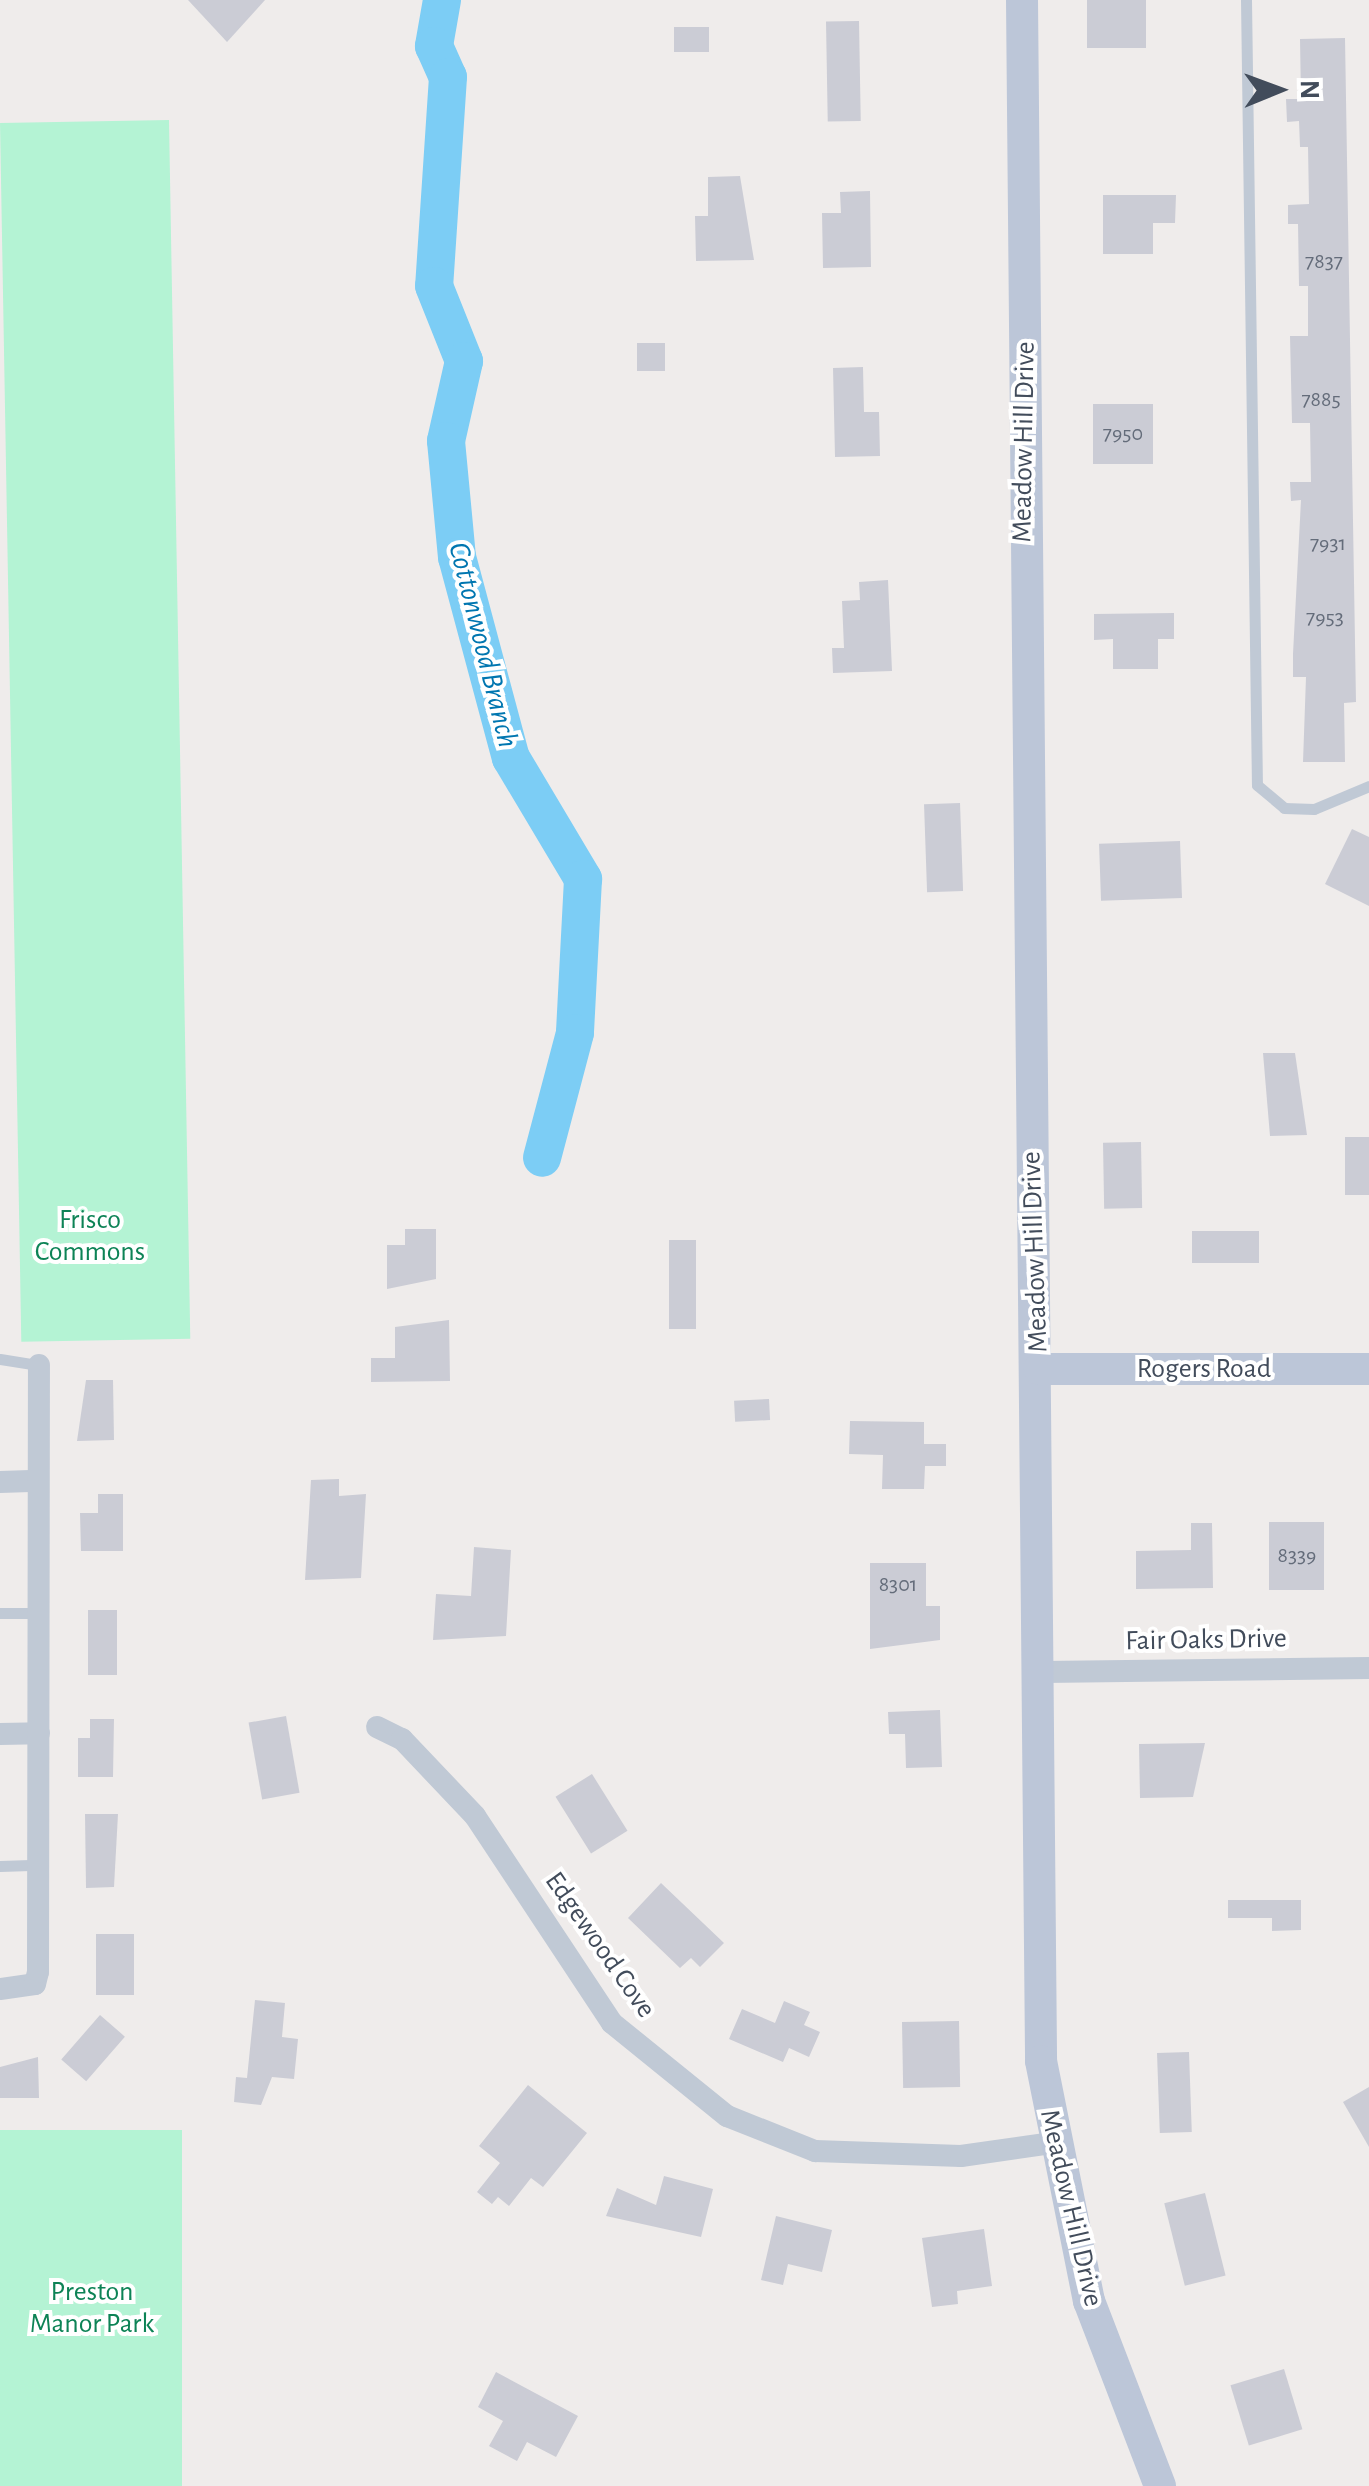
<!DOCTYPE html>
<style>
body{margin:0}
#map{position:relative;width:1369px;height:2486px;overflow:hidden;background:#efeceb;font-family:"Alegreya Sans",sans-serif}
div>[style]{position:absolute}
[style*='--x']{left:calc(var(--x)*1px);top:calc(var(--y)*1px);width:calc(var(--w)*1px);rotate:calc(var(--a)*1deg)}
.green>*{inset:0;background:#b4f3d4;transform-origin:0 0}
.river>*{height:38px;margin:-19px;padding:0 19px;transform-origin:19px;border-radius:19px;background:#7ccdf5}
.building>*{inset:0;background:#cbccd5;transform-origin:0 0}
.lane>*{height:11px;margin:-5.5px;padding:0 5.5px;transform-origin:5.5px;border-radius:5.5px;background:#c0c9d5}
.street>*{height:22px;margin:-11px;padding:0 11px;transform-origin:11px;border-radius:11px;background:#c0c9d5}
.secondary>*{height:32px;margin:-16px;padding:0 16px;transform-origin:16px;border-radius:16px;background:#bcc6d8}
span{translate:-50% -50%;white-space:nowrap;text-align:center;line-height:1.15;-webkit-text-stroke:8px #fff;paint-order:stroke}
.number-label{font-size:22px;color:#646c7a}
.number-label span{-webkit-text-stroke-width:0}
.street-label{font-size:28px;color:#424c5b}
.park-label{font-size:28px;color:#0d8356}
.water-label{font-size:30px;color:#0076b0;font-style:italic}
.north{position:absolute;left:1229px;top:40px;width:100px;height:100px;-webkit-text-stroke:8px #fff;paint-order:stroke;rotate:89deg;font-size:28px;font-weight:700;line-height:40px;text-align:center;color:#424c5b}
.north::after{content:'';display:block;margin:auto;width:35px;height:45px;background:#424c5b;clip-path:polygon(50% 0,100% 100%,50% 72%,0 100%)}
</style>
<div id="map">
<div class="green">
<div style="left:169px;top:120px;width:1219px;height:169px;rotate:89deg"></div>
<div style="left:0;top:2130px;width:182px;height:356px"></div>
</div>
<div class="river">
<div style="--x:442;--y:0;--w:47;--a:99.9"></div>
<div style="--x:434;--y:46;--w:34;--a:66"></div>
<div style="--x:448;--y:77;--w:209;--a:93.8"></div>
<div style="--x:434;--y:286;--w:81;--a:68.2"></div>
<div style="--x:464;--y:361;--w:82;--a:102.7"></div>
<div style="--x:446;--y:441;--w:117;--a:84.6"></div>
<div style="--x:457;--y:557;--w:208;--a:75"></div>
<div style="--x:511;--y:758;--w:141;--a:59.2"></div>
<div style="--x:583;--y:879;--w:154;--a:93"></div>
<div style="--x:575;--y:1033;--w:129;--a:104.8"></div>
</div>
<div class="building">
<div style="clip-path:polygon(188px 0,265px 0,227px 42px)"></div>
<div style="left:1087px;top:0;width:59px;height:48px"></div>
<div style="left:859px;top:21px;width:100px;height:33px;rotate:89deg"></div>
<div style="left:674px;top:27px;width:35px;height:25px"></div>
<div style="clip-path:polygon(1345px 38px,1356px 702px,1344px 703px,1345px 762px,1303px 762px,1306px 677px,1293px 677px,1293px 654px,1301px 500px,1291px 501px,1290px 482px,1311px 482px,1310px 423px,1292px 423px,1290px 336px,1308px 336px,1308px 286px,1299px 286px,1298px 224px,1288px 224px,1288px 205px,1309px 204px,1308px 147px,1300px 147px,1299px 121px,1287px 122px,1286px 99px,1301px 99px,1300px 39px)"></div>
<div style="clip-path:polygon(740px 176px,754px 260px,696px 261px,695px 216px,708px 216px,708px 177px)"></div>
<div style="clip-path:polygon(870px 191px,871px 267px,823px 268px,822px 213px,841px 213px,840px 192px)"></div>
<div style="clip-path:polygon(1103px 195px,1176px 195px,1175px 223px,1153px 223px,1153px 254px,1103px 254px)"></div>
<div style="left:665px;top:343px;width:28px;height:28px;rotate:90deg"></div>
<div style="clip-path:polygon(863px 367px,864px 412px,879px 412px,880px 456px,835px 457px,833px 368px)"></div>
<div style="left:1093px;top:404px;width:60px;height:60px"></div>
<div style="clip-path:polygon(888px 580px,892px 671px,833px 673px,832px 648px,844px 648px,842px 601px,860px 600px,859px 582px)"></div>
<div style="clip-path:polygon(1174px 613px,1174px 639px,1158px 639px,1158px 669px,1113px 669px,1113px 639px,1094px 640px,1094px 614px)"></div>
<div style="left:960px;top:803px;width:88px;height:36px;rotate:88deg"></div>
<div style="clip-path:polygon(1352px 829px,1369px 837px,1369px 906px,1325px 884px)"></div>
<div style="left:1180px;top:841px;width:57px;height:81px;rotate:88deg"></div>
<div style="clip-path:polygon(1263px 1053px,1295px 1053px,1307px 1135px,1270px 1136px)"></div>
<div style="left:1345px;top:1137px;width:24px;height:58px"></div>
<div style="left:1141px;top:1142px;width:66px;height:38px;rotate:89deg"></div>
<div style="clip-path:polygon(405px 1229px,436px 1229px,436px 1279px,387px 1289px,387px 1245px,405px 1245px)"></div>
<div style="left:1259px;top:1231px;width:32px;height:67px;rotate:90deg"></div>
<div style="left:669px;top:1240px;width:27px;height:89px"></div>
<div style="clip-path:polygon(449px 1320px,450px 1381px,371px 1382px,371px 1358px,395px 1358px,395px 1327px)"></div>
<div style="clip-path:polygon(86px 1380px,113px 1380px,114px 1440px,77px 1441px)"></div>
<div style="left:769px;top:1399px;width:21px;height:35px;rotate:87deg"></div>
<div style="clip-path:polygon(850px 1421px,924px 1422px,924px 1444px,946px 1444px,946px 1466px,925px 1466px,924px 1489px,882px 1489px,883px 1455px,849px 1454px)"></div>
<div style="clip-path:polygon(339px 1479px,339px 1496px,366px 1494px,361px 1578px,305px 1580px,311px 1480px)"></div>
<div style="clip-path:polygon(98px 1494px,123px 1494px,123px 1551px,81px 1551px,80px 1513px,98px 1513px)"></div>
<div style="left:1269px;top:1522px;width:55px;height:68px"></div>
<div style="clip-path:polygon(1191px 1523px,1212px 1523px,1213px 1588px,1136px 1589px,1136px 1551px,1191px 1550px)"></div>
<div style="clip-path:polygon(474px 1547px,511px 1550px,506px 1636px,433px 1640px,436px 1594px,471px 1596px)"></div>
<div style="clip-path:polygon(870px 1563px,926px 1563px,926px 1606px,940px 1606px,940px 1640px,870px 1649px)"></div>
<div style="left:88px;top:1610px;width:29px;height:65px"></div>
<div style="clip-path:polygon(940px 1710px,942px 1767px,906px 1768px,905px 1734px,889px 1734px,888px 1712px)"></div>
<div style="left:286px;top:1716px;width:78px;height:38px;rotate:80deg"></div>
<div style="clip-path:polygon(90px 1719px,114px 1719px,113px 1777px,78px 1777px,78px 1738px,90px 1738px)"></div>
<div style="clip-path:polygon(1205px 1743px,1193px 1797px,1140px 1798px,1139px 1744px)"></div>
<div style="left:592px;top:1774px;width:67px;height:43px;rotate:58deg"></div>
<div style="clip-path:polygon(85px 1814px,118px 1814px,114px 1887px,86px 1888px)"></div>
<div style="clip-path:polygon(661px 1883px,724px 1943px,700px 1967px,691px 1958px,680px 1968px,628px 1918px)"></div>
<div style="clip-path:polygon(1228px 1900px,1301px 1900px,1301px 1930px,1272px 1931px,1272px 1918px,1228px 1918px)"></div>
<div style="left:96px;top:1934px;width:38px;height:61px"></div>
<div style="clip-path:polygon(255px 2000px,285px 2003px,282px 2037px,298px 2039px,294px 2079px,272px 2077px,261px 2105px,234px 2102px,236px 2077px,247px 2078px)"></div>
<div style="clip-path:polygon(784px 2001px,810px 2012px,804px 2025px,820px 2032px,809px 2057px,789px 2048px,783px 2062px,729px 2039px,742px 2009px,775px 2023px)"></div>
<div style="left:100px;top:2015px;width:33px;height:59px;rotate:41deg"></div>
<div style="left:959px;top:2021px;width:66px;height:57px;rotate:89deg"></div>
<div style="left:1189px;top:2052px;width:80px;height:32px;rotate:88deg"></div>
<div style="clip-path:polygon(38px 2057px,39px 2098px,0 2098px,0 2067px)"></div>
<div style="clip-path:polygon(528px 2085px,587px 2133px,543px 2187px,531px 2178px,509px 2206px,498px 2197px,492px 2204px,477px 2192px,500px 2163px,479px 2146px)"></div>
<div style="clip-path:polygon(1369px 2087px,1369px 2147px,1343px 2102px)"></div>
<div style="clip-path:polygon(664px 2176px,713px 2189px,701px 2237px,606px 2216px,617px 2188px,656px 2205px)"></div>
<div style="left:1205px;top:2193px;width:85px;height:42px;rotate:76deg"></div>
<div style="clip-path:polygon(776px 2216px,832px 2230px,822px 2272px,788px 2264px,783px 2285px,761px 2280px)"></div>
<div style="clip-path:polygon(984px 2229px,992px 2286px,957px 2291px,958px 2304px,932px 2307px,922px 2238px)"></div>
<div style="left:1284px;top:2369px;width:63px;height:56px;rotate:73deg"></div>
<div style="clip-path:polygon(496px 2372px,578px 2416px,556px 2457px,527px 2442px,517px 2461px,489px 2446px,503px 2421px,478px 2407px)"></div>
</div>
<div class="lane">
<div style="--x:1246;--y:0;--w:785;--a:89.2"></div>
<div style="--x:1257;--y:785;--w:35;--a:40"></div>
<div style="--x:1284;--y:808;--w:30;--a:2"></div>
<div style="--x:1314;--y:809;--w:60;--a:-22.7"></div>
<div style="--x:0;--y:1359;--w:39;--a:9"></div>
<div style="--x:0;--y:1613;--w:39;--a:0"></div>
<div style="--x:0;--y:1866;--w:38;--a:-2"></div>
</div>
<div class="street">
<div style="--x:0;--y:1482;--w:38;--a:-2"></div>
<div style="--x:1043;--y:1672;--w:326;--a:-0.7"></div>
<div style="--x:377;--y:1727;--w:28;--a:26"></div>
<div style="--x:402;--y:1739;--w:106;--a:46.5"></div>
<div style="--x:475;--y:1816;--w:248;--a:56.5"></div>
<div style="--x:612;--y:2023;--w:148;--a:39"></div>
<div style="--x:727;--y:2116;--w:95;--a:21.7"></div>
<div style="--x:815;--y:2151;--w:146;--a:2"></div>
<div style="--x:961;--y:2156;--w:91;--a:-8.2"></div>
<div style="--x:0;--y:1734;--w:39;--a:-1"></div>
<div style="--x:0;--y:1989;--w:35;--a:-8"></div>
<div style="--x:35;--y:1984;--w:12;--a:-76"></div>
<div style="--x:38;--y:1972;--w:607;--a:-89.91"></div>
</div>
<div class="secondary">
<div style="--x:1022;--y:0;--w:2061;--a:89.47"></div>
<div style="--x:1041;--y:2061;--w:245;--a:78.7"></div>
<div style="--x:1089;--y:2301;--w:198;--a:69"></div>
<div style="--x:1039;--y:1369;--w:330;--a:0"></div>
</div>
<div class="number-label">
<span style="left:1324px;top:262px">7837</span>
<span style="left:1321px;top:400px">7885</span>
<span style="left:1123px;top:434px">7950</span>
<span style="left:1328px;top:544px">7931</span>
<span style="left:1325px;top:618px">7953</span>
<span style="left:1297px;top:1556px">8339</span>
<span style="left:898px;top:1585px">8301</span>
</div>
<div class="street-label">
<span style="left:1024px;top:442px;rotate:-89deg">Meadow Hill Drive</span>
<span style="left:1035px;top:1252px;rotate:-92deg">Meadow Hill Drive</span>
<span style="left:1204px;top:1369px">Rogers Road</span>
<span style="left:1206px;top:1640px;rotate:-1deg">Fair Oaks Drive</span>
<span style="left:600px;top:1945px;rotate:55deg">Edgewood Cove</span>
<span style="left:1071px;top:2208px;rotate:77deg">Meadow Hill Drive</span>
</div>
<div class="park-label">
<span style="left:90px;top:1236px">Frisco<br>Commons</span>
<span style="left:92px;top:2308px">Preston<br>Manor Park</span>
</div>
<div class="water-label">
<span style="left:483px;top:645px;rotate:76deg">Cottonwood Branch</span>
</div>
<div class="north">N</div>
</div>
